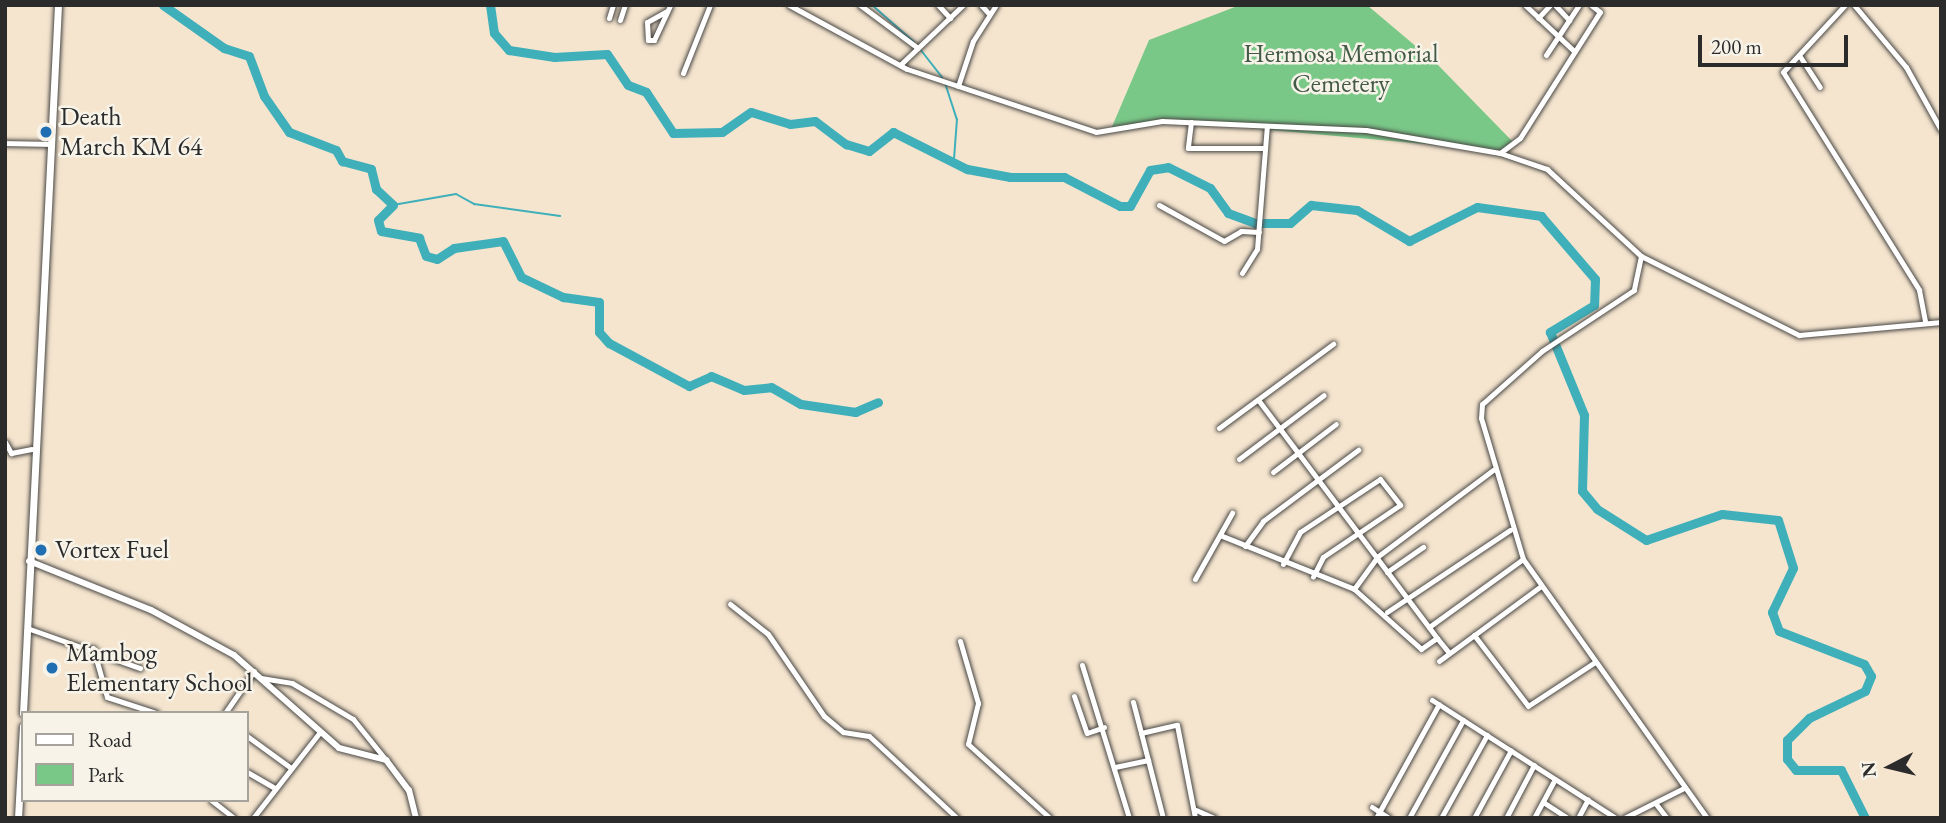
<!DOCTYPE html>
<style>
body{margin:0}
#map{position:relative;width:1946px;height:823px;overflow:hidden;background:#f5e5cf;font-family:"EB Garamond",serif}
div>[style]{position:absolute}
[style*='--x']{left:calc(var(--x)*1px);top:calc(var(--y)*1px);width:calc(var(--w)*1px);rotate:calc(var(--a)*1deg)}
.green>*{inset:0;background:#7ac888}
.stream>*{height:2px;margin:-1px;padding:0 1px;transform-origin:1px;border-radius:1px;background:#3fafba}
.river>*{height:9px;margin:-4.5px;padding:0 4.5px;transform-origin:4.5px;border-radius:4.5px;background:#3fafba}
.roads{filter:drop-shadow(0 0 2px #494744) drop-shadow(0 0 2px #494744)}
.minor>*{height:5px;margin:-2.5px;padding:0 2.5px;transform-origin:2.5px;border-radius:2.5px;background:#fff}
.tertiary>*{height:6px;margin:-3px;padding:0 3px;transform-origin:3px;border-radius:3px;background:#fff}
.secondary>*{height:7px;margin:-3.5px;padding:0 3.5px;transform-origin:3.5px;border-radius:3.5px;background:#fff}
.dots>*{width:19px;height:19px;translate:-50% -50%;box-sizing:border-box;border:4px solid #f7f3e8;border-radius:50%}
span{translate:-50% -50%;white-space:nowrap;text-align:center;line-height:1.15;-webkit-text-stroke:5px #f7f3e8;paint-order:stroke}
.park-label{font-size:26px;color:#435a47}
.poi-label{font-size:26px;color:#2b2b2b}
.left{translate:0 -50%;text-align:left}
.frame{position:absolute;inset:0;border:7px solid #2b2b2b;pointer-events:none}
.legend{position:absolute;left:21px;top:711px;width:228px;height:91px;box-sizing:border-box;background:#f7f3e8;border:2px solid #a5a39c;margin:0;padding:9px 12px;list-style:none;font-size:21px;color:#2b2b2b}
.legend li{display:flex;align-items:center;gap:14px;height:35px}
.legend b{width:35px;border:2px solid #a5a39c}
.north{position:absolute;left:1855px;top:732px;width:70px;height:70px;-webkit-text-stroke:5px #f7f3e8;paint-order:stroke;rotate:263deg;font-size:19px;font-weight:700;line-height:28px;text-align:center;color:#2b2b2b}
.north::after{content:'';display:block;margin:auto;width:24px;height:32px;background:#2b2b2b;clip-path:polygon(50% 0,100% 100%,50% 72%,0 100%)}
.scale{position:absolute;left:1698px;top:35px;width:150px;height:32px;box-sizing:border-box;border:4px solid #2b2b2b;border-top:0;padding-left:9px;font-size:21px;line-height:24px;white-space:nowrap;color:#2b2b2b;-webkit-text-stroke:5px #f7f3e8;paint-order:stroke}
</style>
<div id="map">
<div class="green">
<div style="clip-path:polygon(1240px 5px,1367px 5px,1438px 65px,1513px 142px,1502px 151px,1161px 120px,1111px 129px,1149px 40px)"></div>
</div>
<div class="stream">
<div style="--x:872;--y:5;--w:56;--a:41.4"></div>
<div style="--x:920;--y:49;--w:36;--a:52"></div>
<div style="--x:945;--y:83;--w:38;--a:72"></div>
<div style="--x:957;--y:119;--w:40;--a:94.3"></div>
<div style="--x:393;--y:205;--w:64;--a:-9.9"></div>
<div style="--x:456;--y:194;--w:21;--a:29"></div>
<div style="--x:474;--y:204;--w:87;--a:7.9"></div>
</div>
<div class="river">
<div style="--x:163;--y:5;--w:75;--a:35.2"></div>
<div style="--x:224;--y:48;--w:26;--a:18"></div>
<div style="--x:249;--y:56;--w:43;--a:69.4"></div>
<div style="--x:264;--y:96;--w:44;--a:55.2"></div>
<div style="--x:289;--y:132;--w:50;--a:21"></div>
<div style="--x:336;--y:150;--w:13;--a:61"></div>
<div style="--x:342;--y:161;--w:30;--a:15"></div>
<div style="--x:371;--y:169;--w:21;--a:76"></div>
<div style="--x:376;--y:189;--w:23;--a:43"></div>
<div style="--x:393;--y:205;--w:21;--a:135"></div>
<div style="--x:378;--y:220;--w:11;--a:75"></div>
<div style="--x:381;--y:231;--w:39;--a:10"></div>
<div style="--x:419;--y:238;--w:19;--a:69"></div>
<div style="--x:426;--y:256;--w:11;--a:15"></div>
<div style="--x:437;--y:259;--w:20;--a:-33"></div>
<div style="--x:454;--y:248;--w:49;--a:-8.1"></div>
<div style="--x:503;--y:241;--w:40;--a:63.4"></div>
<div style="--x:521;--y:277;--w:47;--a:25.5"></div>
<div style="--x:563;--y:297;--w:36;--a:8"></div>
<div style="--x:599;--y:302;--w:30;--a:90"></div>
<div style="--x:599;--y:332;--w:15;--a:48"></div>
<div style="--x:609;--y:343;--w:91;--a:28.3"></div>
<div style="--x:689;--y:386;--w:24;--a:-24"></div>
<div style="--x:711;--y:376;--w:36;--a:23"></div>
<div style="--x:744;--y:390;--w:27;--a:-6"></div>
<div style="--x:771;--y:387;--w:34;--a:30"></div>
<div style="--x:801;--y:404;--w:55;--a:8.4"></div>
<div style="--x:855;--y:412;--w:25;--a:-23"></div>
<div style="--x:490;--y:5;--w:28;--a:82"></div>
<div style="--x:494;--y:33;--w:23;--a:49"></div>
<div style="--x:509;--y:50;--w:46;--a:8.8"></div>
<div style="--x:554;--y:57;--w:53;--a:-3.2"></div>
<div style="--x:607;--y:54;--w:37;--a:56"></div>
<div style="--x:628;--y:85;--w:19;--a:21"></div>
<div style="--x:646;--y:92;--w:49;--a:56.6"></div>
<div style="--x:673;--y:133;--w:49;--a:-1.2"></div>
<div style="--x:722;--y:132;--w:35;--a:-35"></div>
<div style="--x:751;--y:112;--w:41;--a:17.1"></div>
<div style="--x:790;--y:124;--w:25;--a:-7"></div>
<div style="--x:815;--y:121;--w:39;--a:37"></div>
<div style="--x:846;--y:144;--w:24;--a:17"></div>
<div style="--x:869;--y:151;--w:31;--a:-38"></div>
<div style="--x:893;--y:132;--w:83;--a:26.6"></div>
<div style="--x:967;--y:169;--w:44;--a:10.5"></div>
<div style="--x:1010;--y:177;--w:54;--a:0"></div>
<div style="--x:1064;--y:177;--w:63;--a:27.4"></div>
<div style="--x:1120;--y:206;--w:10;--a:0"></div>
<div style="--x:1130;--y:206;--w:41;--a:-60.9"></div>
<div style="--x:1150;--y:170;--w:18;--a:-9"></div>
<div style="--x:1168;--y:167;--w:47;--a:26.6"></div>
<div style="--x:1210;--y:188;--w:31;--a:54"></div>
<div style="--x:1228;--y:213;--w:29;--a:20"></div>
<div style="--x:1255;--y:223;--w:35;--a:0"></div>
<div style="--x:1290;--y:223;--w:28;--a:-41"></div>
<div style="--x:1311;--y:205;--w:46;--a:6.2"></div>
<div style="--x:1357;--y:210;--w:61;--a:30.8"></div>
<div style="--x:1409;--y:241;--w:76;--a:-26.6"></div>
<div style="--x:1477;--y:207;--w:65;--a:8"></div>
<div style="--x:1541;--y:216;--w:83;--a:49.4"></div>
<div style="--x:1595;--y:279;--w:26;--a:92"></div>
<div style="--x:1594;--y:305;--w:52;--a:148.5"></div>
<div style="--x:1550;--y:332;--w:90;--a:67.7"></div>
<div style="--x:1584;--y:415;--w:76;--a:91.5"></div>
<div style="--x:1582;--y:491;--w:23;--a:50"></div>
<div style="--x:1597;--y:509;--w:58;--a:32.3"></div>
<div style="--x:1646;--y:540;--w:80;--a:-18.9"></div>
<div style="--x:1722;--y:514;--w:56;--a:6.1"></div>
<div style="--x:1778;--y:520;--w:50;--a:72.6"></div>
<div style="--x:1793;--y:568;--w:49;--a:115.5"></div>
<div style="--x:1772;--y:612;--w:20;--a:70"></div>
<div style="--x:1779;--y:631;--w:91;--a:21.2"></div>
<div style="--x:1864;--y:664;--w:14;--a:60"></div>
<div style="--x:1871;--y:676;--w:16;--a:112"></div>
<div style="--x:1865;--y:691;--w:62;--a:154.3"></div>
<div style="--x:1809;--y:718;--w:31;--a:135"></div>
<div style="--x:1787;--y:740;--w:19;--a:90"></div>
<div style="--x:1787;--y:759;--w:14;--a:51"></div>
<div style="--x:1796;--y:770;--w:45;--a:0"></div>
<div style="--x:1841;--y:770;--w:54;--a:63.4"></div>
</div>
<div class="roads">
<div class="minor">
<div style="--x:789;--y:5;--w:134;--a:28.5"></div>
<div style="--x:907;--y:69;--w:199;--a:18.4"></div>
<div style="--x:1096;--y:132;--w:67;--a:-9.5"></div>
<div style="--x:1162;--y:121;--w:204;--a:2.5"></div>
<div style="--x:1366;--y:130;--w:136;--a:9.7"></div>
<div style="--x:1500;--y:153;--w:50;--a:18.8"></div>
<div style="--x:1547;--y:169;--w:128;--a:42.8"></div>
<div style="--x:1641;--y:256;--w:177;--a:26.6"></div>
<div style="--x:1799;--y:335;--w:143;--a:-5.2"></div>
<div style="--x:860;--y:5;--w:72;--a:36.6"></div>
<div style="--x:938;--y:5;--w:18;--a:47"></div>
<div style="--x:981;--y:5;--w:12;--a:48"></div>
<div style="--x:1525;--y:5;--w:67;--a:43.2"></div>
<div style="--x:1555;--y:5;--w:21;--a:47"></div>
<div style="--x:1845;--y:5;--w:91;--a:132.8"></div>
<div style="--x:1783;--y:72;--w:257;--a:58"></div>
<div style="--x:1919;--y:290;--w:32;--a:79"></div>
<div style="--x:1854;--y:5;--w:81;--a:50"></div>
<div style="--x:1906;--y:67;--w:72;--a:60.9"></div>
<div style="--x:667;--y:11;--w:23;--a:151"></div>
<div style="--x:647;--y:22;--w:18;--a:87"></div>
<div style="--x:648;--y:40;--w:6;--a:0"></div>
<div style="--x:654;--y:40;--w:38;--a:-65"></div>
<div style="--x:609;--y:18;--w:14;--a:-73"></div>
<div style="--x:1538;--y:18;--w:18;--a:-47"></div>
<div style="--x:620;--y:20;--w:16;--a:-72"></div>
<div style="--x:1546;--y:55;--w:60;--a:-56.6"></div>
<div style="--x:1799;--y:55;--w:38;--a:57"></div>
<div style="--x:900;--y:65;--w:87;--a:-43.6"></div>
<div style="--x:683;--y:73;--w:73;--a:-68.3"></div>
<div style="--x:958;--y:86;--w:47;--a:-71.6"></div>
<div style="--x:973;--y:41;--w:43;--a:-57.4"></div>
<div style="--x:1191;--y:122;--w:26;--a:97"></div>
<div style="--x:1188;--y:148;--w:75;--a:0"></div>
<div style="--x:5;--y:143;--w:45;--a:1.3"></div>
<div style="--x:1500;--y:153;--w:25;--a:-37"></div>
<div style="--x:1520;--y:138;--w:149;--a:-57.6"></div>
<div style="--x:1600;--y:12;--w:11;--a:-142"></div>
<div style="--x:1159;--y:205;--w:74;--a:29"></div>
<div style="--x:1224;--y:241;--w:20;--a:-30"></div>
<div style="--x:1241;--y:231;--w:18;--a:3"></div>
<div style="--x:1641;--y:256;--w:35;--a:102"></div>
<div style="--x:1634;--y:290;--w:110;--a:146.5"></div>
<div style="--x:1542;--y:351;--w:80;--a:138.5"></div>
<div style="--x:1482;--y:404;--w:14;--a:94"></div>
<div style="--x:1481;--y:418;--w:147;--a:73.4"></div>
<div style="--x:1523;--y:559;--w:318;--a:54.6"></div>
<div style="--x:1242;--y:273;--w:28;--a:-58"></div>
<div style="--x:1257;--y:249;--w:123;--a:-85.4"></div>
<div style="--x:1219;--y:428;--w:142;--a:-36.4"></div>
<div style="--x:5;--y:442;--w:13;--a:61"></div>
<div style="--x:11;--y:453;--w:21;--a:-11"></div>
<div style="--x:1239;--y:459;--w:106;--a:-37"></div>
<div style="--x:1273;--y:472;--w:79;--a:-37.3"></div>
<div style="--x:1220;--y:535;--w:144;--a:21.9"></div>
<div style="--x:1354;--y:589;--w:90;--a:41.8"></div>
<div style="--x:1421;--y:649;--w:19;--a:-35"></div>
<div style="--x:1437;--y:638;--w:298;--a:-126.9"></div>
<div style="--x:1245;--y:546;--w:31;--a:-54"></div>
<div style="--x:1263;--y:521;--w:119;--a:-36.8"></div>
<div style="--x:1283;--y:564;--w:36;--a:-62"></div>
<div style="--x:1300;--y:532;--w:96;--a:-33.5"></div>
<div style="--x:1380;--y:479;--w:33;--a:52"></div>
<div style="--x:1400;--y:505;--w:93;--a:146"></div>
<div style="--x:1323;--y:557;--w:22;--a:117"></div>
<div style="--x:1387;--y:572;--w:44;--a:-34.8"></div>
<div style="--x:1195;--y:579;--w:76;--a:-60.7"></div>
<div style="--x:1354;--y:589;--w:39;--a:-54"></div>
<div style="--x:1377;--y:557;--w:145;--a:-36.9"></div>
<div style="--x:730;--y:604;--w:48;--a:38.3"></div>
<div style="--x:768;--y:634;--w:99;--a:55.7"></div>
<div style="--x:824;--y:716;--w:25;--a:40"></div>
<div style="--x:843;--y:732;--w:26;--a:9"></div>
<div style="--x:869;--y:736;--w:120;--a:43"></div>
<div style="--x:1387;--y:612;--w:148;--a:-33.7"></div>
<div style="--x:1429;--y:627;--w:116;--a:-35.9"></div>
<div style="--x:27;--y:628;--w:120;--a:19.5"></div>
<div style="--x:1474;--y:635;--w:89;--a:52.7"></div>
<div style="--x:1528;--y:706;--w:80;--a:-33.3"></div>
<div style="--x:1437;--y:638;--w:19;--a:51"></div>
<div style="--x:960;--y:641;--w:65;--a:73.8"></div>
<div style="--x:978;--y:703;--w:42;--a:103.7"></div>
<div style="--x:968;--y:744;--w:110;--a:42.1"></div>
<div style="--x:93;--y:648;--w:51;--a:74.1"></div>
<div style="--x:107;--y:697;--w:52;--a:18.1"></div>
<div style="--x:1439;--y:661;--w:127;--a:-36.3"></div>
<div style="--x:1082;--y:665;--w:160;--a:72.9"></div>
<div style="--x:261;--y:678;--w:31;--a:9"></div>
<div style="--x:292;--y:683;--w:71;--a:30.5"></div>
<div style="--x:353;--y:719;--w:53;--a:51.2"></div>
<div style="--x:1074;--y:696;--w:39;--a:71"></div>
<div style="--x:1087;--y:733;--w:18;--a:-19"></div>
<div style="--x:1432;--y:700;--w:219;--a:32.7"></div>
<div style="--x:1133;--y:702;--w:120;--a:75.5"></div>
<div style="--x:225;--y:713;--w:51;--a:-55.4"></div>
<div style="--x:1141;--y:733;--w:37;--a:-13"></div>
<div style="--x:1177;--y:725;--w:95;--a:79"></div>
<div style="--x:247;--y:736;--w:54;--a:36"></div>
<div style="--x:1115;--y:767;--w:34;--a:-12"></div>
<div style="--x:247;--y:772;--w:32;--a:30"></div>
<div style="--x:211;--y:800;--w:29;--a:38"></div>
<div style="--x:1543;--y:802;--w:30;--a:33"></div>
<div style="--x:1656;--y:804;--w:18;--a:52"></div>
<div style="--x:1372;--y:807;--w:20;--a:33"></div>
<div style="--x:1196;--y:810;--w:20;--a:24"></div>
<div style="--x:253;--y:818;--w:109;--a:-52.1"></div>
<div style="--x:1376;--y:818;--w:130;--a:-61.1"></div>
<div style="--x:1409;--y:818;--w:112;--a:-61.1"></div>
<div style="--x:1441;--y:818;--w:95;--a:-61"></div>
<div style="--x:1474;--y:818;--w:77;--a:-61.4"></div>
<div style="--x:1506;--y:818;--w:60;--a:-62.2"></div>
<div style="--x:1534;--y:818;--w:44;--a:-61.7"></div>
<div style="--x:1578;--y:818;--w:21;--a:-62"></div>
<div style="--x:1624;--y:818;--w:67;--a:-26.6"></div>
</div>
<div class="tertiary">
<div style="--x:29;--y:561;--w:131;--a:21.9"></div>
<div style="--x:151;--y:610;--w:94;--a:28.5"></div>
<div style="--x:234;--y:655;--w:140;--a:41.5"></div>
<div style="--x:339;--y:748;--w:49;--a:14.3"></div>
<div style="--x:386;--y:760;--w:38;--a:53"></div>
<div style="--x:409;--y:790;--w:29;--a:76"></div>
</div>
<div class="secondary">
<div style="--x:23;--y:713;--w:709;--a:-87.17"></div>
<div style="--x:18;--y:818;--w:92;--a:-86.9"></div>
</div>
</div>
<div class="dots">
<div style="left:46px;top:132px;background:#1f6fb2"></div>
<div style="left:41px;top:550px;background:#1f6fb2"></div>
<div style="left:52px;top:668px;background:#1f6fb2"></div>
</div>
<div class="park-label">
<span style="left:1341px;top:69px">Hermosa Memorial<br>Cemetery</span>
</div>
<div class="poi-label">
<span class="left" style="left:60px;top:132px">Death<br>March KM 64</span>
<span class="left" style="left:55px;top:550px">Vortex Fuel</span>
<span class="left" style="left:66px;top:668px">Mambog<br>Elementary School</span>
</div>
<div class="frame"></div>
<ul class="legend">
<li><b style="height:9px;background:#fff"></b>Road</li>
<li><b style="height:19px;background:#7ac888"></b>Park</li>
</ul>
<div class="north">N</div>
<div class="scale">200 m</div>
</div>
